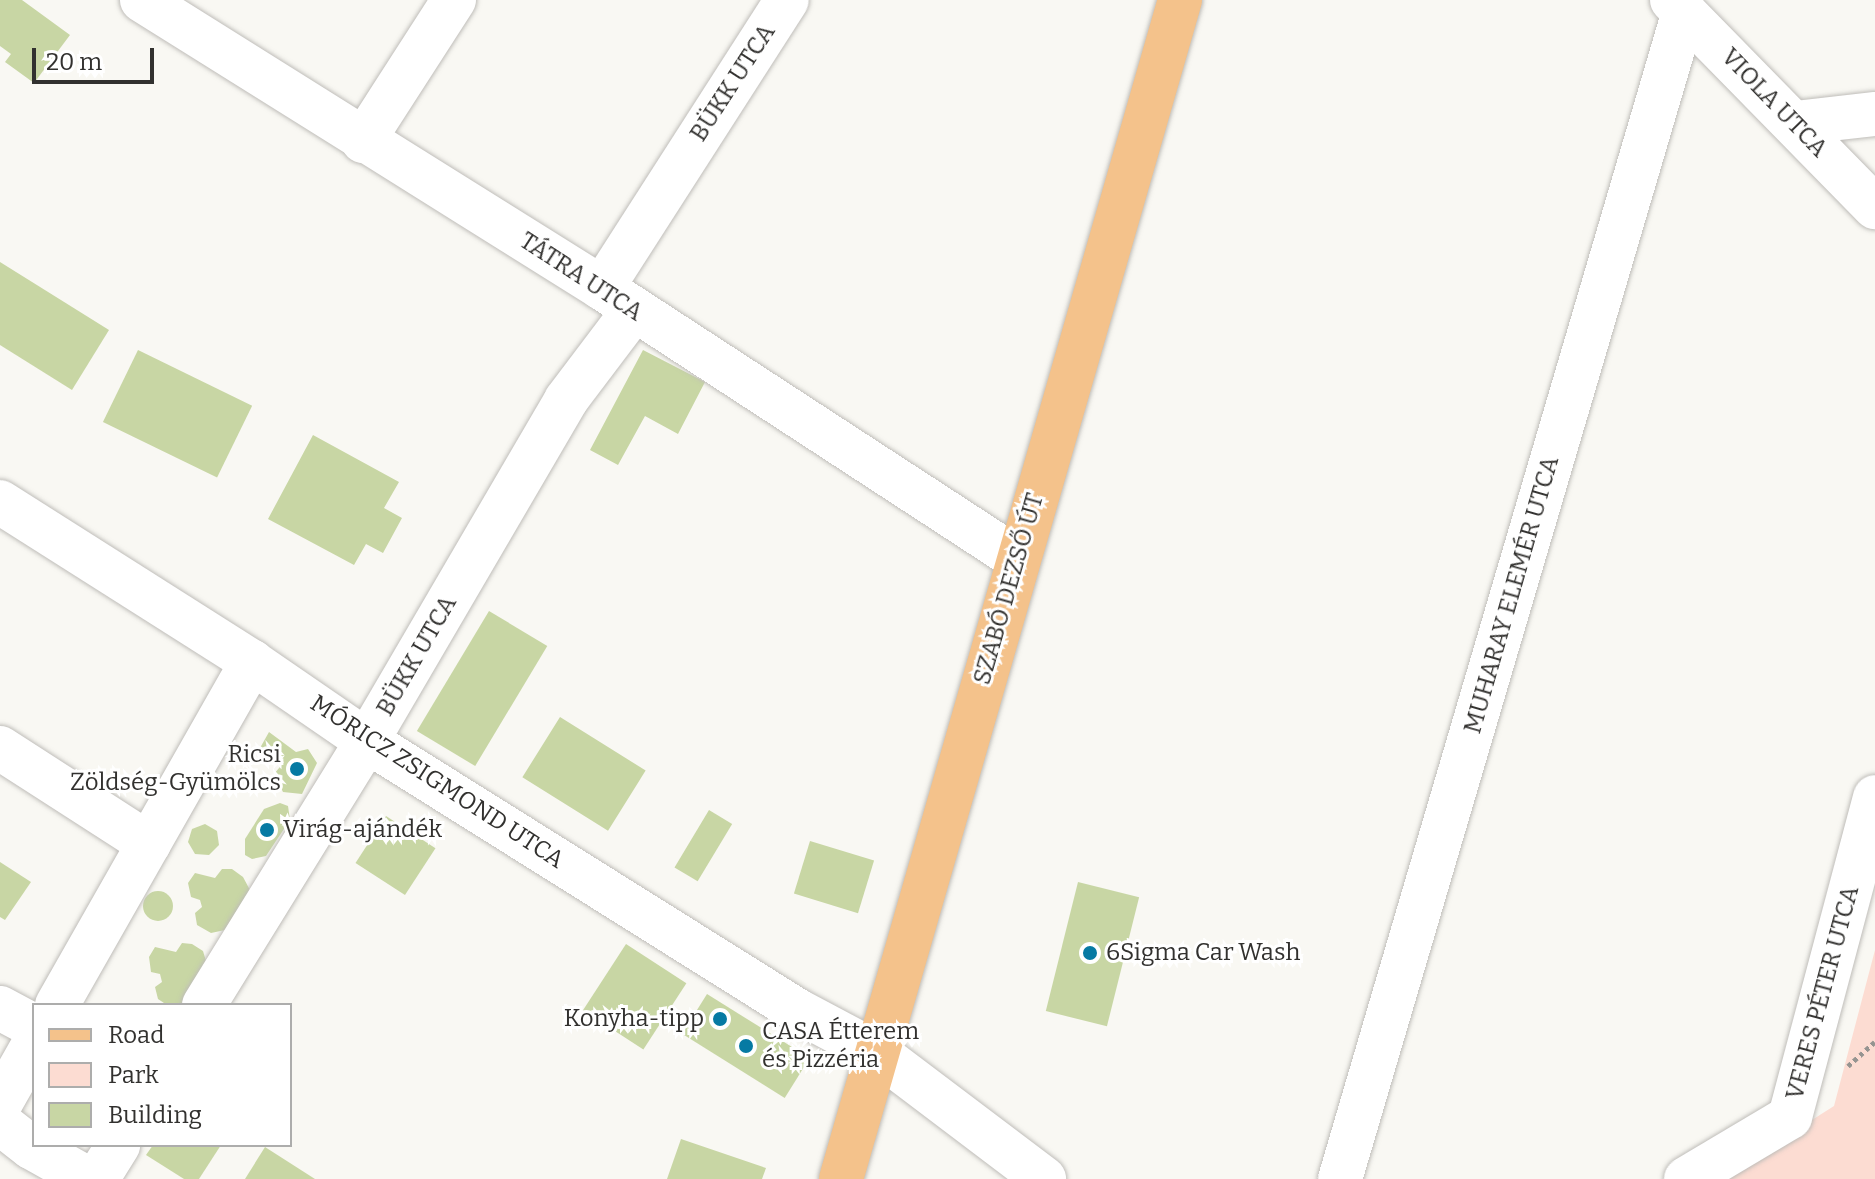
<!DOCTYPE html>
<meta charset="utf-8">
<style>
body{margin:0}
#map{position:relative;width:1875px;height:1179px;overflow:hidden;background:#f9f8f3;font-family:Bitter,serif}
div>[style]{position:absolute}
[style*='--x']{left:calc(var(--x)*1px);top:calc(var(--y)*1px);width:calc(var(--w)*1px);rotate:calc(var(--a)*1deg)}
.green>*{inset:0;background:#fcdcd2}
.building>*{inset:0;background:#c8d6a4;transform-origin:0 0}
.round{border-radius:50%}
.path>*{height:5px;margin-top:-2.5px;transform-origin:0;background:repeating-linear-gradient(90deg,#959491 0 4px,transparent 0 8px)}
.roads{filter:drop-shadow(0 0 2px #bfbdb9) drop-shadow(0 0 2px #bfbdb9)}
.minor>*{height:44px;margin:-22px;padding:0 22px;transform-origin:22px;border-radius:22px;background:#fff}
.major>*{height:44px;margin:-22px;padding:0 22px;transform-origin:22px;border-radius:22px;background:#f4c28b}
.dots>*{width:22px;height:22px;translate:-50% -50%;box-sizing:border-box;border:4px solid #fff;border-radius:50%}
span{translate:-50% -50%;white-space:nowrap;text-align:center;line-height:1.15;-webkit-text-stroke:6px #fff;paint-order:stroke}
.street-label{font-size:24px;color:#32312f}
.poi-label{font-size:24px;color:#32312f}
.right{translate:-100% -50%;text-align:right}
.left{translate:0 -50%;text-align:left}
.legend{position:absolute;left:32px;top:1003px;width:260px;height:144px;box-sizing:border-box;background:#fff;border:2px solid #adadac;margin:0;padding:10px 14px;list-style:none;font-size:24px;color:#32312f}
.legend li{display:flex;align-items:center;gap:16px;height:40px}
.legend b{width:40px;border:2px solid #adadac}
.scale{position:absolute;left:32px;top:48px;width:122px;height:36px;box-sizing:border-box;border:4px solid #32312f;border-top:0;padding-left:10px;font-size:24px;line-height:28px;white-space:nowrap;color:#32312f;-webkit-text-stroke:6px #fff;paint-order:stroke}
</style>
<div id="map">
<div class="green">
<div style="clip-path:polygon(1875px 950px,1875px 1179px,1719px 1179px,1834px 1106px)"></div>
</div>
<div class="building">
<div style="clip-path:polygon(0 0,22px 0,70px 35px,34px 83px,5px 62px,11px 54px,0 46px)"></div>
<div style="clip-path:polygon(0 262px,109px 330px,72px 390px,0 345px)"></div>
<div style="left:138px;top:350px;width:127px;height:80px;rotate:26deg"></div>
<div style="clip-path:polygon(643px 350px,705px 382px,678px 434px,645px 416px,618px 465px,590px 450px)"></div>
<div style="clip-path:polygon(313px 435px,399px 482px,384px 508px,402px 518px,383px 553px,366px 544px,354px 565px,268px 519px)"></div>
<div style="left:489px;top:611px;width:68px;height:140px;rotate:31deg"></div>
<div style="left:560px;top:717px;width:101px;height:71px;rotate:32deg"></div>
<div style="clip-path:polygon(269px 732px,296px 752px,308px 749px,317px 763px,302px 794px,283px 792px,274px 774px,284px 762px,260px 748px)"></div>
<div style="clip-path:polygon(280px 803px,288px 806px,290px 820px,266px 856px,252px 859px,245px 855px,245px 839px,264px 809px)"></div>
<div style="left:709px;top:810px;width:27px;height:67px;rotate:31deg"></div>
<div style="left:386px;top:816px;width:59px;height:56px;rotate:33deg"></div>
<div style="clip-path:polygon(205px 824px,217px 831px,219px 845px,209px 855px,195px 854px,188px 842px,192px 829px)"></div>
<div style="left:810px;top:841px;width:67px;height:55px;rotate:17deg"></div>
<div style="clip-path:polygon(0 862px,31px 882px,5px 920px,0 917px)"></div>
<div style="clip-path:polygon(222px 869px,232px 869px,243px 877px,250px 890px,225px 930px,211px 933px,197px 925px,195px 913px,202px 907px,200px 900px,191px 897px,188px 883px,195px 873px,215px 878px)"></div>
<div style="left:1078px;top:882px;width:63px;height:133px;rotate:14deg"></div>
<div class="round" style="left:143px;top:891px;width:30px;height:30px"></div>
<div style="clip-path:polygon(182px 943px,192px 944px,203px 951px,206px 961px,182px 1003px,167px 1005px,158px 999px,155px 987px,162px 982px,160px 974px,151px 972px,149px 957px,155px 947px,176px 952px)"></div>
<div style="left:626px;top:944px;width:72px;height:79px;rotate:33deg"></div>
<div style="left:707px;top:994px;width:121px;height:47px;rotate:32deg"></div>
<div style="clip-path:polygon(681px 1139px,766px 1168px,762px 1179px,667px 1179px)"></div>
<div style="clip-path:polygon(153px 1145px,221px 1145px,199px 1179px,184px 1179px,146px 1155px)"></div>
<div style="clip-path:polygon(265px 1147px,315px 1179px,245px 1179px)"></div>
</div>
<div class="path">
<div style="--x:1848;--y:1066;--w:36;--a:-42"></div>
</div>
<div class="roads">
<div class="minor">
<div style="--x:142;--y:0;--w:543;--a:32.05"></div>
<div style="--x:602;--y:288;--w:496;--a:33.1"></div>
<div style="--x:1672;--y:0;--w:290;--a:45.6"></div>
<div style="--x:1795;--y:123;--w:81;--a:-6.4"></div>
<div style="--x:363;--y:141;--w:168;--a:-57.2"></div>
<div style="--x:602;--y:288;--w:342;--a:-57.3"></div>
<div style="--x:0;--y:502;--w:299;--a:32.4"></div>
<div style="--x:252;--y:662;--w:140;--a:34.5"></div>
<div style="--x:367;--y:741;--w:509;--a:32.07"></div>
<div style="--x:798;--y:1011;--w:92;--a:28"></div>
<div style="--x:879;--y:1054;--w:207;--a:37.1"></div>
<div style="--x:0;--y:748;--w:177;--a:32.8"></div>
<div style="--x:57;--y:1005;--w:395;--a:-60.4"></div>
<div style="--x:204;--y:1005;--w:310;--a:-58.3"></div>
<div style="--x:367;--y:741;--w:395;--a:-59.7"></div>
<div style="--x:566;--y:400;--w:113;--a:-52.9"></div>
<div style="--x:0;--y:1008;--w:38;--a:28"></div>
<div style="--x:0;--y:1104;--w:69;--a:-60.5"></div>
<div style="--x:0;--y:1123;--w:39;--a:38"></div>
<div style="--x:31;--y:1147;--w:65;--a:29.3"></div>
<div style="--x:97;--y:1179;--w:40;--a:-58"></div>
<div style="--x:1340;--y:1179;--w:1217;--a:-73.58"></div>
<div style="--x:1686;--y:1179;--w:121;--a:-30.8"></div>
<div style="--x:1790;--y:1117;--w:331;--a:-75.1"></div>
</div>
<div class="major">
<div style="--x:841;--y:1179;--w:1227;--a:-73.96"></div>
</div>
</div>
<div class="dots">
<div style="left:297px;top:769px;background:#067aa3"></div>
<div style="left:267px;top:830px;background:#067aa3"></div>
<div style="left:1090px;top:953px;background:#067aa3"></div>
<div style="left:720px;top:1019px;background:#067aa3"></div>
<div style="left:746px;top:1046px;background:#067aa3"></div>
</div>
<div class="street-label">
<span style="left:733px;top:83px;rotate:-57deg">BÜKK UTCA</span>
<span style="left:1774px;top:103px;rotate:46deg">VIOLA UTCA</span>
<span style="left:581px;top:277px;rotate:33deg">TÁTRA UTCA</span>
<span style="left:1009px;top:589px;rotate:-74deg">SZABÓ DEZSŐ ÚT</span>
<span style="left:1512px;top:595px;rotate:-74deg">MUHARAY ELEMÉR UTCA</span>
<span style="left:417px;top:656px;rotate:-60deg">BÜKK UTCA</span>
<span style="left:437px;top:782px;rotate:33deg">MÓRICZ ZSIGMOND UTCA</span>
<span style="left:1823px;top:993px;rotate:-75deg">VERES PÉTER UTCA</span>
</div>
<div class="poi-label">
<span class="right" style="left:281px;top:769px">Ricsi<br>Zöldség-Gyümölcs</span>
<span class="left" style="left:283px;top:830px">Virág-ajándék</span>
<span class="left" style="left:1106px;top:953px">6Sigma Car Wash</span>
<span class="right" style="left:704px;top:1019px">Konyha-tipp</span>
<span class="left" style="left:762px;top:1046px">CASA Étterem<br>és Pizzéria</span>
</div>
<ul class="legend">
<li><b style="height:10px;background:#f4c28b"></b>Road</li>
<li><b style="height:22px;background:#fcdcd2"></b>Park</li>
<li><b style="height:22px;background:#c8d6a4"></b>Building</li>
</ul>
<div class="scale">20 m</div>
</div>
